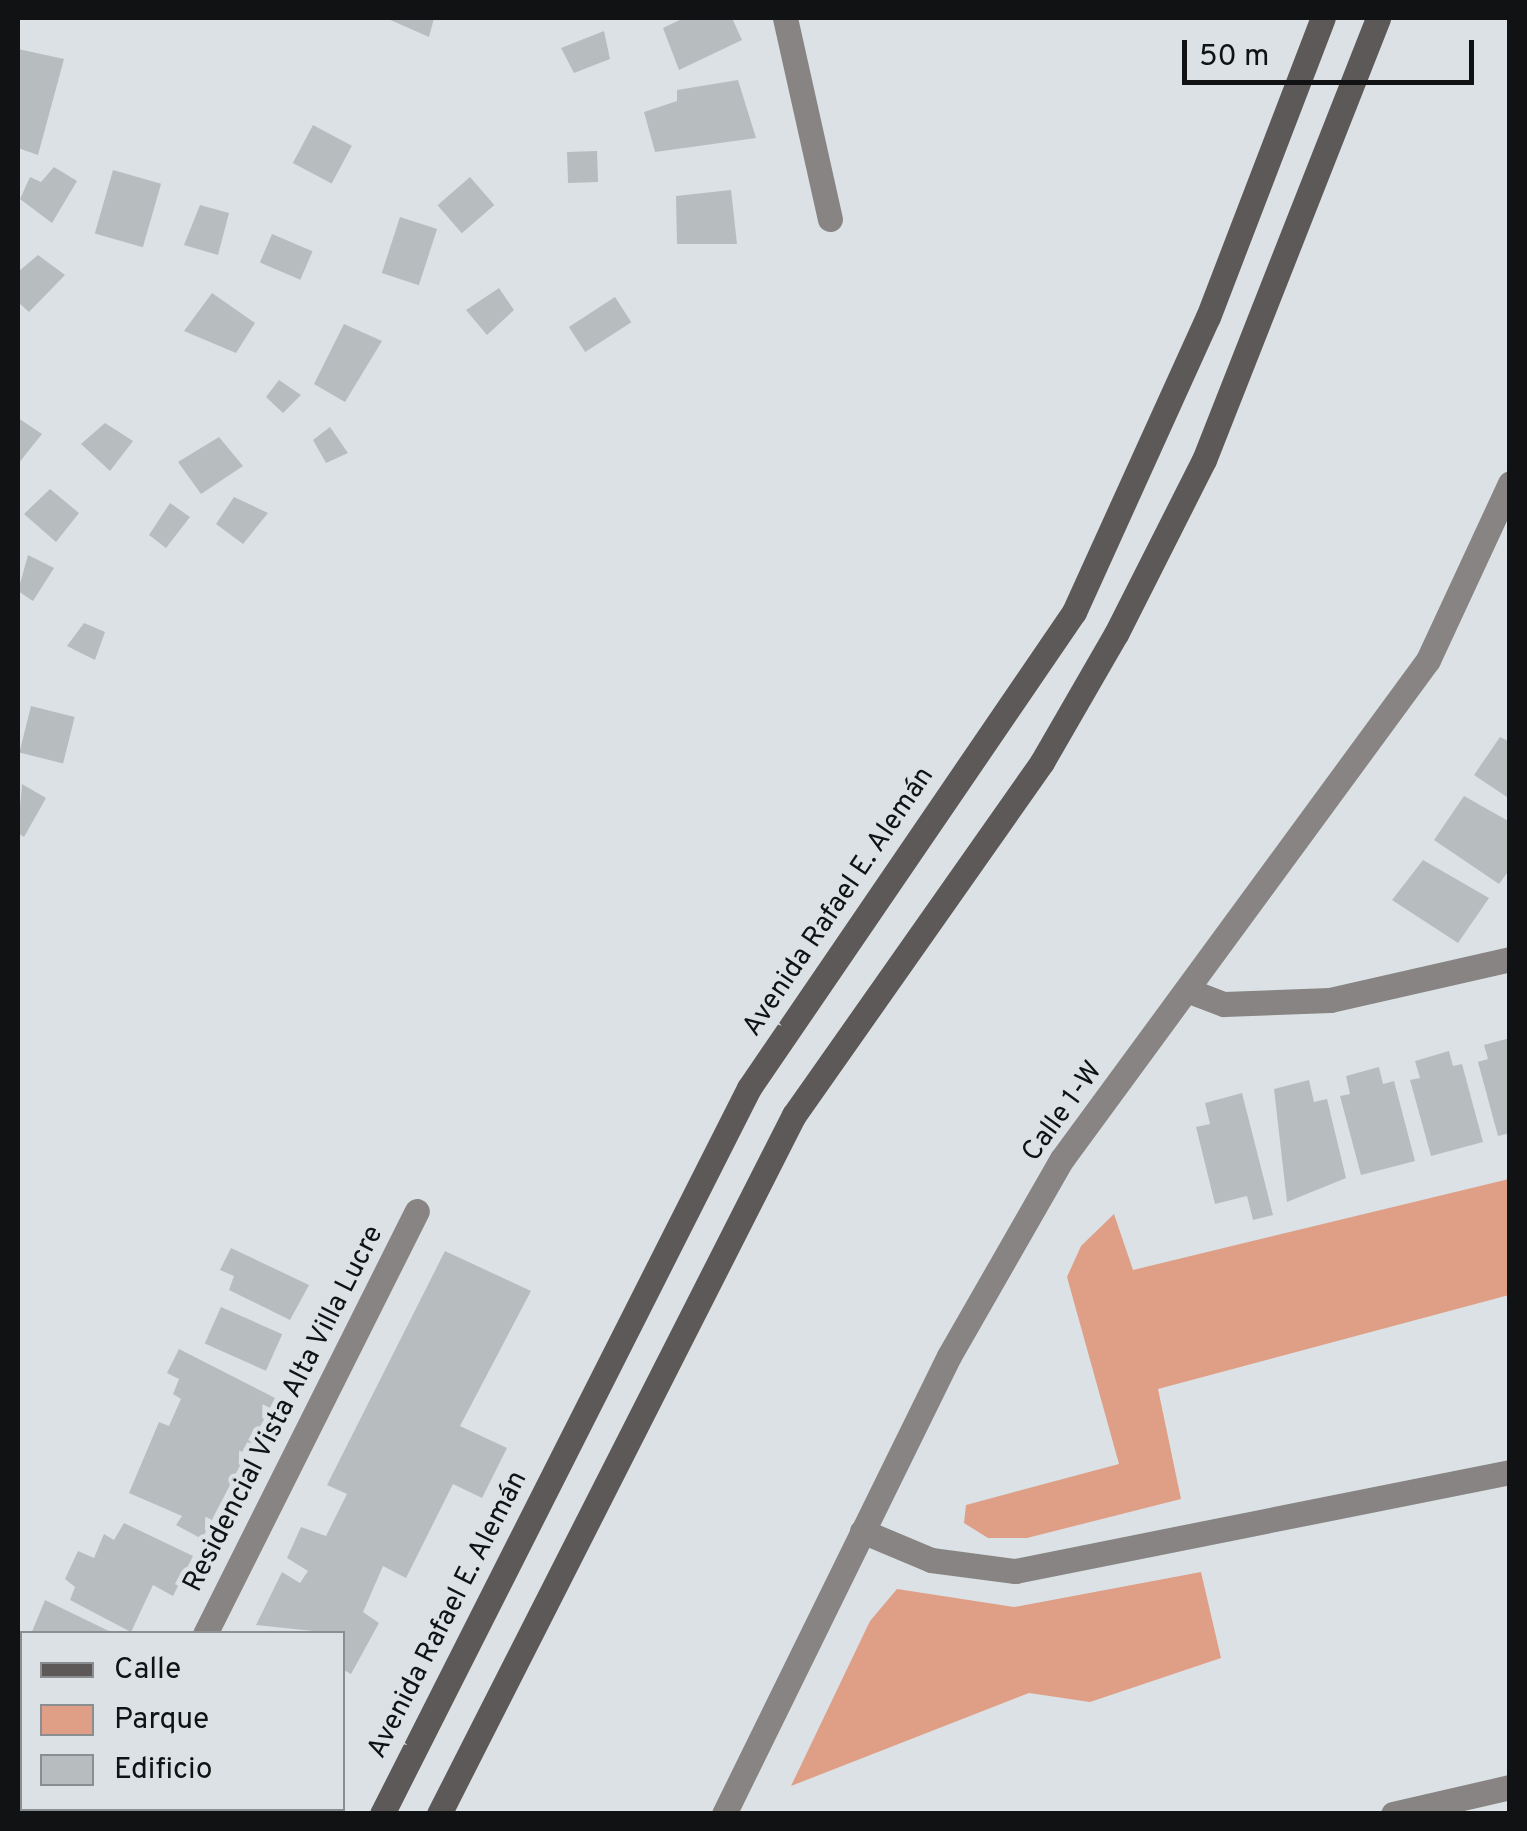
<!DOCTYPE html>
<meta charset="utf-8">
<style>
body{margin:0}
#map{position:relative;width:1527px;height:1831px;overflow:hidden;background:#dbe1e4;font-family:Overpass,sans-serif}
div>[style]{position:absolute}
[style*='--x']{left:calc(var(--x)*1px);top:calc(var(--y)*1px);width:calc(var(--w)*1px);rotate:calc(var(--a)*1deg)}
.green>*{inset:0;background:#df9f87}
.building>*{inset:0;background:#b7bdbf;transform-origin:0 0}
.street>*{height:25px;margin:-12.5px;padding:0 12.5px;transform-origin:12.5px;border-radius:12.5px;background:#878483}
.secondary>*{height:25px;margin:-12.5px;padding:0 12.5px;transform-origin:12.5px;border-radius:12.5px;background:#5d5958}
span{translate:-50% -50%;white-space:nowrap;text-align:center;line-height:1.15;-webkit-text-stroke:10px #dbe1e4;paint-order:stroke}
.street-label{font-size:28px;color:#101213}
.frame{position:absolute;inset:0;border:20px solid #101213;pointer-events:none}
.legend{position:absolute;left:20px;top:1631px;width:325px;height:180px;box-sizing:border-box;background:#dbe1e4;border:2px solid #8a8e90;margin:0;padding:12px 18px;list-style:none;font-size:30px;color:#101213}
.legend li{display:flex;align-items:center;gap:20px;height:50px}
.legend b{width:50px;border:2px solid #8a8e90}
.scale{position:absolute;left:1182px;top:40px;width:292px;height:45px;box-sizing:border-box;border:5px solid #101213;border-top:0;padding-left:12px;font-size:30px;line-height:35px;white-space:nowrap;color:#101213;-webkit-text-stroke:8px #dbe1e4;paint-order:stroke}
</style>
<div id="map">
<div class="green">
<div style="clip-path:polygon(1509px 1179px,1509px 1295px,1158px 1389px,1181px 1499px,1027px 1538px,988px 1538px,964px 1523px,966px 1505px,1119px 1464px,1067px 1277px,1081px 1246px,1114px 1214px,1133px 1270px)"></div>
<div style="clip-path:polygon(1201px 1572px,1221px 1658px,1090px 1702px,1029px 1693px,791px 1786px,870px 1621px,897px 1589px,1014px 1607px)"></div>
</div>
<div class="building">
<div style="clip-path:polygon(386px 18px,434px 18px,429px 37px)"></div>
<div style="clip-path:polygon(684px 18px,732px 18px,742px 40px,679px 70px,663px 28px)"></div>
<div style="clip-path:polygon(604px 31px,610px 59px,574px 73px,561px 48px)"></div>
<div style="clip-path:polygon(18px 49px,64px 59px,38px 155px,18px 148px)"></div>
<div style="clip-path:polygon(738px 80px,756px 138px,655px 152px,644px 112px,677px 101px,677px 90px)"></div>
<div style="left:313px;top:125px;width:44px;height:43px;rotate:28deg"></div>
<div style="left:597px;top:151px;width:31px;height:30px;rotate:88deg"></div>
<div style="clip-path:polygon(54px 167px,77px 181px,52px 223px,20px 199px,30px 177px,41px 182px)"></div>
<div style="left:113px;top:170px;width:50px;height:66px;rotate:16deg"></div>
<div style="left:470px;top:177px;width:37px;height:43px;rotate:49deg"></div>
<div style="clip-path:polygon(731px 190px,737px 244px,677px 244px,676px 196px)"></div>
<div style="clip-path:polygon(200px 205px,229px 213px,218px 255px,184px 245px)"></div>
<div style="left:400px;top:217px;width:39px;height:59px;rotate:18deg"></div>
<div style="left:272px;top:234px;width:44px;height:31px;rotate:23deg"></div>
<div style="clip-path:polygon(38px 255px,65px 275px,29px 312px,18px 302px,18px 272px)"></div>
<div style="clip-path:polygon(499px 288px,514px 310px,487px 335px,466px 310px)"></div>
<div style="clip-path:polygon(212px 293px,255px 323px,236px 353px,184px 331px)"></div>
<div style="left:615px;top:297px;width:30px;height:55px;rotate:57deg"></div>
<div style="clip-path:polygon(344px 324px,382px 341px,345px 402px,314px 384px)"></div>
<div style="clip-path:polygon(279px 380px,301px 395px,283px 413px,266px 397px)"></div>
<div style="clip-path:polygon(18px 418px,42px 434px,18px 464px)"></div>
<div style="clip-path:polygon(105px 423px,133px 441px,110px 471px,81px 444px)"></div>
<div style="clip-path:polygon(330px 427px,348px 453px,326px 463px,313px 440px)"></div>
<div style="clip-path:polygon(219px 437px,243px 466px,201px 494px,178px 462px)"></div>
<div style="clip-path:polygon(50px 489px,79px 513px,56px 542px,24px 514px)"></div>
<div style="clip-path:polygon(234px 497px,268px 513px,243px 544px,216px 524px)"></div>
<div style="clip-path:polygon(170px 503px,190px 517px,166px 548px,149px 535px)"></div>
<div style="clip-path:polygon(28px 555px,54px 568px,33px 601px,18px 591px)"></div>
<div style="clip-path:polygon(84px 623px,105px 632px,95px 660px,67px 646px)"></div>
<div style="left:31px;top:706px;width:45px;height:48px;rotate:14deg"></div>
<div style="clip-path:polygon(1500px 737px,1510px 742px,1510px 799px,1474px 775px)"></div>
<div style="clip-path:polygon(22px 784px,46px 798px,24px 837px,18px 833px)"></div>
<div style="clip-path:polygon(1464px 796px,1510px 822px,1510px 869px,1499px 884px,1434px 840px)"></div>
<div style="clip-path:polygon(1423px 860px,1489px 898px,1458px 943px,1392px 900px)"></div>
<div style="clip-path:polygon(1510px 1038px,1510px 1133px,1498px 1136px,1478px 1062px,1488px 1059px,1484px 1045px)"></div>
<div style="clip-path:polygon(1449px 1051px,1453px 1066px,1462px 1064px,1483px 1142px,1431px 1156px,1410px 1080px,1420px 1078px,1415px 1061px)"></div>
<div style="clip-path:polygon(1379px 1067px,1383px 1084px,1394px 1081px,1415px 1161px,1361px 1175px,1340px 1096px,1350px 1094px,1346px 1076px)"></div>
<div style="clip-path:polygon(1309px 1080px,1314px 1102px,1327px 1099px,1346px 1178px,1287px 1202px,1274px 1089px)"></div>
<div style="clip-path:polygon(1242px 1093px,1273px 1215px,1253px 1220px,1247px 1196px,1215px 1204px,1196px 1127px,1210px 1124px,1205px 1103px)"></div>
<div style="clip-path:polygon(231px 1248px,309px 1285px,290px 1320px,229px 1290px,234px 1276px,220px 1270px)"></div>
<div style="clip-path:polygon(445px 1251px,531px 1291px,460px 1426px,507px 1448px,482px 1498px,453px 1484px,406px 1578px,383px 1566px,363px 1612px,379px 1623px,351px 1674px,342px 1669px,342px 1634px,256px 1625px,282px 1572px,300px 1583px,308px 1571px,287px 1558px,301px 1527px,326px 1536px,347px 1494px,327px 1485px)"></div>
<div style="left:221px;top:1307px;width:67px;height:40px;rotate:24deg"></div>
<div style="clip-path:polygon(179px 1349px,275px 1398px,202px 1539px,176px 1525px,182px 1516px,129px 1493px,159px 1422px,169px 1426px,181px 1399px,173px 1394px,179px 1379px,167px 1373px)"></div>
<div style="clip-path:polygon(124px 1523px,193px 1556px,173px 1596px,153px 1585px,131px 1632px,70px 1600px,75px 1587px,65px 1579px,78px 1551px,94px 1558px,104px 1534px,114px 1540px)"></div>
<div style="clip-path:polygon(45px 1600px,115px 1634px,31px 1634px)"></div>
<div style="left:18px;top:1707px;width:4px;height:77px;rotate:27deg"></div>
<div style="clip-path:polygon(188px 1808px,267px 1808px,186px 1814px)"></div>
</div>
<div class="street">
<div style="--x:785;--y:18;--w:206;--a:77.4"></div>
<div style="--x:1192;--y:992;--w:34;--a:21"></div>
<div style="--x:1224;--y:1004;--w:106;--a:-2.2"></div>
<div style="--x:1330;--y:1000;--w:185;--a:-12.8"></div>
<div style="--x:862;--y:1531;--w:75;--a:22.8"></div>
<div style="--x:931;--y:1560;--w:85;--a:7.5"></div>
<div style="--x:1015;--y:1571;--w:505;--a:-11.31"></div>
<div style="--x:205;--y:1634;--w:473;--a:-63.4"></div>
<div style="--x:115;--y:1814;--w:6;--a:-72"></div>
<div style="--x:724;--y:1814;--w:510;--a:-63.84"></div>
<div style="--x:949;--y:1356;--w:227;--a:-60.2"></div>
<div style="--x:1062;--y:1159;--w:619;--a:-53.74"></div>
<div style="--x:1428;--y:660;--w:195;--a:-65.1"></div>
<div style="--x:1393;--y:1814;--w:120;--a:-13"></div>
</div>
<div class="secondary">
<div style="--x:382;--y:1814;--w:813;--a:-63.18"></div>
<div style="--x:749;--y:1088;--w:576;--a:-55.68"></div>
<div style="--x:1074;--y:612;--w:324;--a:-65.6"></div>
<div style="--x:1208;--y:317;--w:320;--a:-69"></div>
<div style="--x:439;--y:1814;--w:784;--a:-63.08"></div>
<div style="--x:794;--y:1115;--w:431;--a:-54.9"></div>
<div style="--x:1042;--y:762;--w:148;--a:-60"></div>
<div style="--x:1116;--y:634;--w:195;--a:-63.2"></div>
<div style="--x:1204;--y:460;--w:475;--a:-68.5"></div>
</div>
<div class="street-label">
<span style="left:839px;top:902px;rotate:-56deg">Avenida Rafael E. Alemán</span>
<span style="left:1063px;top:1112px;rotate:-54deg">Calle 1-W</span>
<span style="left:284px;top:1409px;rotate:-63deg">Residencial Vista Alta Villa Lucre</span>
<span style="left:448px;top:1615px;rotate:-63deg">Avenida Rafael E. Alemán</span>
</div>
<div class="frame"></div>
<ul class="legend">
<li><b style="height:12px;background:#5d5958"></b>Calle</li>
<li><b style="height:28px;background:#df9f87"></b>Parque</li>
<li><b style="height:28px;background:#b7bdbf"></b>Edificio</li>
</ul>
<div class="scale">50 m</div>
</div>
